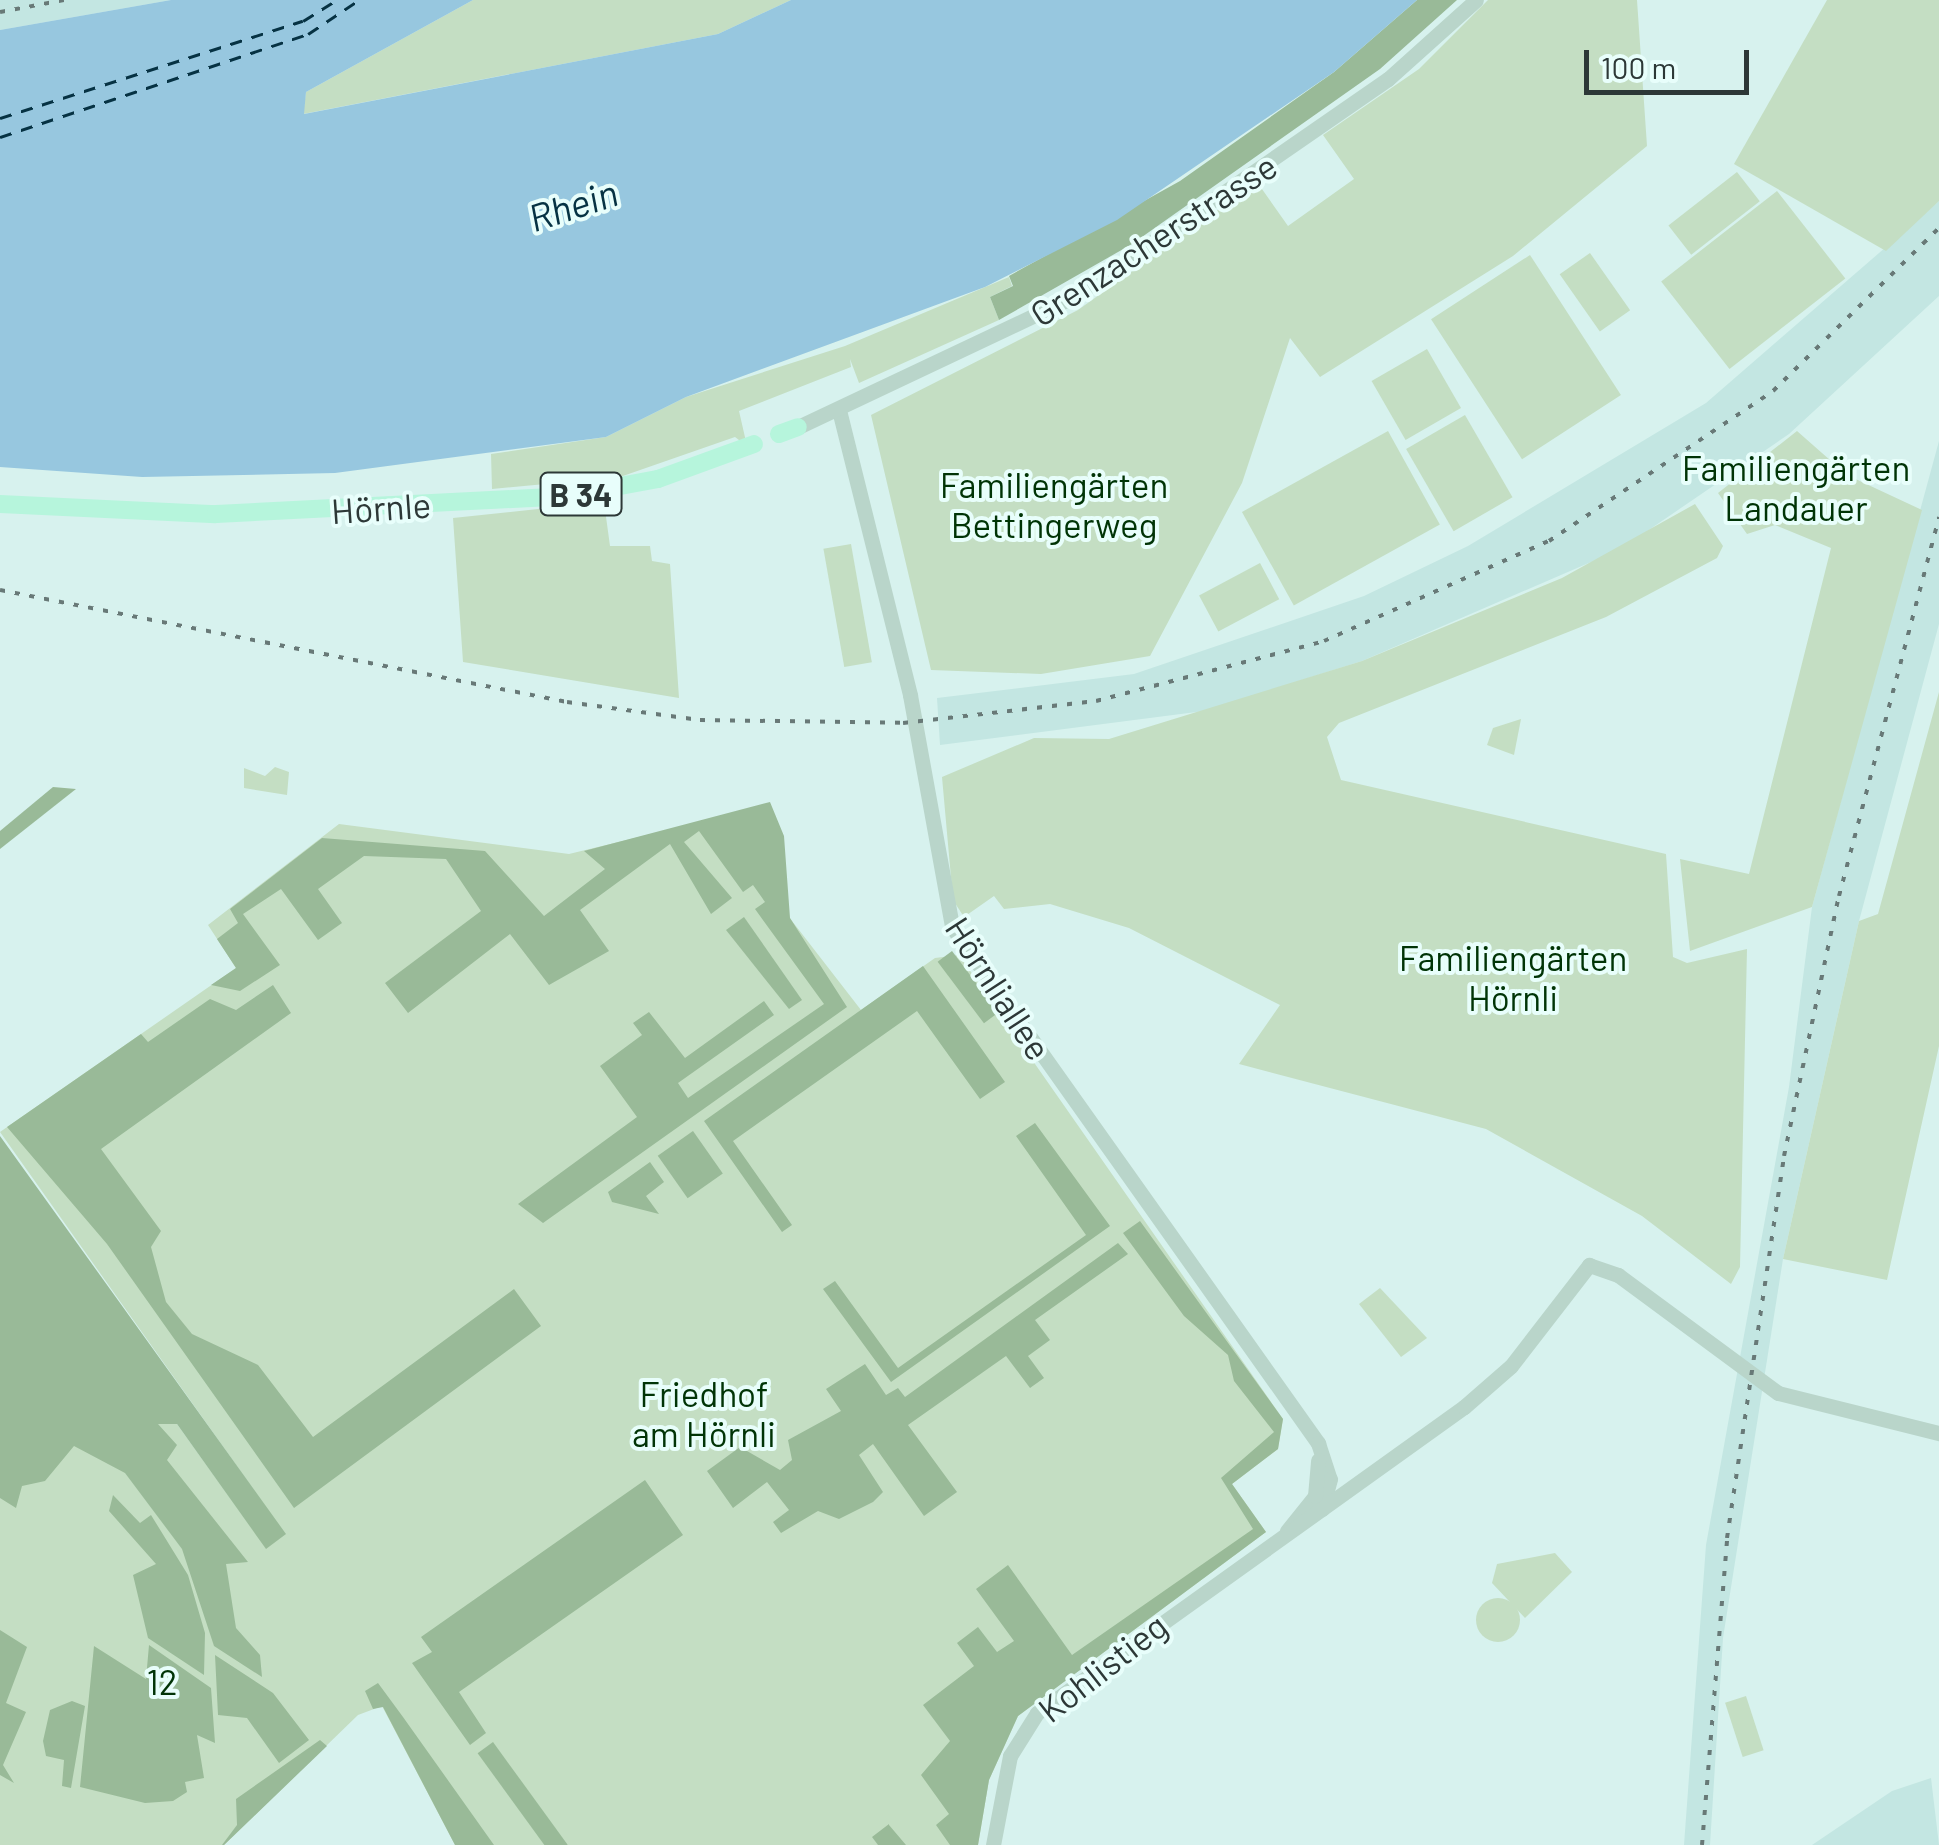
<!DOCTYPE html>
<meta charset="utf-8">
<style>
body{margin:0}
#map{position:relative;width:1939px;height:1845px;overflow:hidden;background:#d7f2ee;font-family:Barlow,sans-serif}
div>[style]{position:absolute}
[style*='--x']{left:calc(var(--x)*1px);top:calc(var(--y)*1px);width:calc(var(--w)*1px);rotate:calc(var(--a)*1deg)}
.built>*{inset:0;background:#c3e6e2}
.green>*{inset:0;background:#c4dec3;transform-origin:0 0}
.round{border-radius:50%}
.forest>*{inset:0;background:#99ba98;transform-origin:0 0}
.water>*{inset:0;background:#97c7df}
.ferry>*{height:2.5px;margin-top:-1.25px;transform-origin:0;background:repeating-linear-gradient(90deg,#063243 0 12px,transparent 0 22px)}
.secondary>*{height:15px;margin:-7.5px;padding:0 7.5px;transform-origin:7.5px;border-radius:7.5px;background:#b9d5ca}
.primary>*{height:18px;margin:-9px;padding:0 9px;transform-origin:9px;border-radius:9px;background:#b6f5dc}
.rail>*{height:4px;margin-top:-2px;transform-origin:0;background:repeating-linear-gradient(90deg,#687977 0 5px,transparent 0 15px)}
span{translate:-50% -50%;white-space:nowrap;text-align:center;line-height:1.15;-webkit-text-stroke:8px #e8fefb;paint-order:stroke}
.shield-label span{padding:2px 8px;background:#e8fefb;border:2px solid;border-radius:8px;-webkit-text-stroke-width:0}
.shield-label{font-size:32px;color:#2d3837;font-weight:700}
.street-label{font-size:35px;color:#2d3837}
.park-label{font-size:35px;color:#003406}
.water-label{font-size:38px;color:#063243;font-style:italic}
.scale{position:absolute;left:1584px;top:50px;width:165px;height:45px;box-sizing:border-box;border:5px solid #2d3837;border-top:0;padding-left:12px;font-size:30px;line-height:35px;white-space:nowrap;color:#2d3837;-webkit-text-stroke:8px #e8fefb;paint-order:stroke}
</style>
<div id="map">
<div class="built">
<div style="clip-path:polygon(0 0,171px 0,0 30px)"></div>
<div style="clip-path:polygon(1939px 201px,1939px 296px,1789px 434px,1621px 549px,1362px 661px,1204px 711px,940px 745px,937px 698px,1134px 674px,1364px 596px,1468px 546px,1706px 403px)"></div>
<div style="clip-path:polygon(1939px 441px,1939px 624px,1859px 921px,1783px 1259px,1723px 1638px,1710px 1845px,1684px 1845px,1706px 1545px,1789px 1087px,1812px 907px)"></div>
<div style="clip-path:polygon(1931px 1778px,1939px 1845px,1812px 1845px,1892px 1791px)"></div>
</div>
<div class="green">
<div style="clip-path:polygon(473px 0,791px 0,718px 34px,303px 114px,306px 92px)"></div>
<div style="clip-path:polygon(1488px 0,1637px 0,1647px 146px,1513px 256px,1320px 377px,1290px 338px,1242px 483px,1150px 656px,1041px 674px,931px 670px,871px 415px,1078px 310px,1257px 182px,1288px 226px,1354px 179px,1323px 135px,1419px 69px)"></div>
<div style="clip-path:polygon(1827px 0,1939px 0,1939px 201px,1886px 251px,1734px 164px)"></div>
<div style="left:1737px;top:172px;width:37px;height:87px;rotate:52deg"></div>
<div style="left:1777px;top:191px;width:111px;height:147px;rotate:52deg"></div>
<div style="left:1590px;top:253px;width:70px;height:37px;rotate:55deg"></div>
<div style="left:1530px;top:255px;width:167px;height:118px;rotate:57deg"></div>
<div style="clip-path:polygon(1009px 277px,1012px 286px,990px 297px,999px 320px,859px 383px,850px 359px,851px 367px,739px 411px,747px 446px,735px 437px,620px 477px,492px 489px,491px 454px,606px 437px,686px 397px,845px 346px)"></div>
<div style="left:1427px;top:349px;width:68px;height:64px;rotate:60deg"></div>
<div style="left:1465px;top:415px;width:95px;height:68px;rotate:60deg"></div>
<div style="left:1388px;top:431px;width:107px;height:167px;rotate:61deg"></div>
<div style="clip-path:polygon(1797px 431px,1847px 475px,1922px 510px,1812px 907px,1690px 951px,1680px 859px,1749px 874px,1831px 548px,1775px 525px,1747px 534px,1718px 493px)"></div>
<div style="clip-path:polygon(604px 502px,610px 546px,650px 546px,652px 561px,670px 564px,679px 698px,463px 662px,453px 518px)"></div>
<div style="clip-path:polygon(1695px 504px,1723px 546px,1717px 558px,1606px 617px,1339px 723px,1327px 737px,1341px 780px,1666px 854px,1673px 957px,1687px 963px,1747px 949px,1740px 1267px,1731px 1284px,1642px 1216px,1486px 1129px,1239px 1064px,1280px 1005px,1129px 928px,1050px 904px,1004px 909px,994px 896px,964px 917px,953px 900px,942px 777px,1034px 738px,1109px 739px,1362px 661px,1562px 578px)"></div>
<div style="left:851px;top:544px;width:120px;height:28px;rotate:80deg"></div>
<div style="left:1260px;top:563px;width:41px;height:69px;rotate:62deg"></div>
<div style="clip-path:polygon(1939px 692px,1939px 1046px,1887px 1280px,1783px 1259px,1859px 921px,1878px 914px)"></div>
<div style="clip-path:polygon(1521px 719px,1514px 755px,1487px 745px,1493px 728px)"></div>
<div style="clip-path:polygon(275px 767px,289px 772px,287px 795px,244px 788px,244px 768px,265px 776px)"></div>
<div style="clip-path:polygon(713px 819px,861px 1010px,935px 958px,959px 955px,1283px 1419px,1278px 1449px,1232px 1484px,1266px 1532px,1018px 1716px,989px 1780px,978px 1845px,455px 1845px,382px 1706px,358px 1715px,224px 1845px,0 1845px,0 1453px,60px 1420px,177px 1424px,266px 1548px,285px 1534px,0 1132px,236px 968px,208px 925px,339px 824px,569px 854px)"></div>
<div style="clip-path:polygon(1380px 1288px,1427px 1338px,1401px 1357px,1359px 1304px)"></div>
<div style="clip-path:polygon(1555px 1553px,1572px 1572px,1525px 1618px,1492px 1583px,1497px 1564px)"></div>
<div class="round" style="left:1476px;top:1598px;width:44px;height:44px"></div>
<div style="left:1746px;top:1696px;width:57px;height:22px;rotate:72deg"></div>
</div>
<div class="forest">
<div style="clip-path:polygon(1417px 0,1457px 0,1380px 69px,1132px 244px,999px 320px,990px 297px,1013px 286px,1009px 276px,1180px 181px,1334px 72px)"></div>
<div style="clip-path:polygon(53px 787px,76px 789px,0 849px,0 831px)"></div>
<div style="clip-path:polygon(770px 802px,784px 836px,790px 918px,847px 1007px,543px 1223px,518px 1204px,637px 1117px,600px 1066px,642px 1035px,633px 1023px,649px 1012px,685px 1058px,764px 1001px,774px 1015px,678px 1083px,688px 1098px,824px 1004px,755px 909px,765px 902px,753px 885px,743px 892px,699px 831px,684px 842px,732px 898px,711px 914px,670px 844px,580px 910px,609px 951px,549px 985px,510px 934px,408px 1013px,385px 983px,481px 911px,446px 859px,364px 856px,318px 889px,342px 923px,318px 940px,281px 889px,243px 914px,280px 965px,240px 991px,211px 985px,236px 968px,217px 939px,238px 923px,230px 909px,322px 838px,485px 851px,544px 916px,605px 869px,584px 851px)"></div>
<div style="clip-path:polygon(744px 917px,802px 1000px,789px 1009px,726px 930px)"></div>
<div style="left:952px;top:951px;width:77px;height:18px;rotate:53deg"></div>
<div style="clip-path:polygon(923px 966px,1005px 1082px,980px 1099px,917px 1011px,733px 1141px,792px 1225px,782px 1232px,704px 1121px)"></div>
<div style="clip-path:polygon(273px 985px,291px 1013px,101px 1149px,161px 1231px,151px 1247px,166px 1302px,192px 1334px,258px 1365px,313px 1437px,514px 1289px,541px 1326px,294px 1508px,107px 1244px,7px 1127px,141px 1034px,148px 1042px,210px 999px,236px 1010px)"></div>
<div style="clip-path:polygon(1035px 1123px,1110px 1226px,891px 1382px,823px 1289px,835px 1281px,898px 1368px,1086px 1235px,1016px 1136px)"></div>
<div style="left:693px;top:1131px;width:52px;height:43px;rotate:55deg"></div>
<div style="clip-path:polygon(0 1136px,286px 1534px,266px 1549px,177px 1424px,158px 1424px,177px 1445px,167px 1460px,248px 1562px,226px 1564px,236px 1628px,260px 1655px,262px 1677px,214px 1646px,182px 1549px,125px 1473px,74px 1446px,45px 1481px,22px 1486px,16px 1508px,0 1498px)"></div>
<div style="clip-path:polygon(650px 1162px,664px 1182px,646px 1196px,659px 1214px,612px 1202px,608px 1192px)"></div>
<div style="clip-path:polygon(1140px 1221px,1283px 1419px,1278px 1449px,1232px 1484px,1266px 1532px,1018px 1716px,989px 1780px,978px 1845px,950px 1845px,936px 1825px,949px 1814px,921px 1775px,950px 1741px,923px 1705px,974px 1666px,957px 1643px,978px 1627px,997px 1652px,1014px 1641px,976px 1589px,1008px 1565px,1072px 1655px,1253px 1529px,1221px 1478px,1274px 1432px,1234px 1381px,1228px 1355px,1184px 1316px,1123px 1233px)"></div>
<div style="clip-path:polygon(1118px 1243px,1128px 1254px,1035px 1320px,1050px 1340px,1028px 1356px,1044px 1378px,1030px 1388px,1006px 1356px,908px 1425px,957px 1492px,924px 1516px,873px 1444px,859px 1455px,883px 1492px,873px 1502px,839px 1519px,818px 1511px,781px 1533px,773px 1522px,789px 1510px,767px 1482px,733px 1508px,707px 1471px,740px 1447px,780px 1470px,792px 1460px,788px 1440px,841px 1411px,826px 1389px,865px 1364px,886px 1395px,898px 1388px,905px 1397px)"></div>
<div style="clip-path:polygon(645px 1480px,683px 1535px,459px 1692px,486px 1733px,470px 1745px,412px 1663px,432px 1652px,421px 1637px)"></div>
<div style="clip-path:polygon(113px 1495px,140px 1523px,151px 1515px,188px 1575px,205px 1633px,204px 1675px,148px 1638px,133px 1575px,156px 1564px,109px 1511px)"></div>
<div style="clip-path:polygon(0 1630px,27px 1647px,6px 1703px,26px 1712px,3px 1765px,14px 1783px,0 1775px)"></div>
<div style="clip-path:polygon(149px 1645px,211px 1688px,215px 1743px,197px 1735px,204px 1778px,185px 1782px,187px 1792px,173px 1801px,145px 1803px,80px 1787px,94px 1646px,146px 1679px)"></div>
<div style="clip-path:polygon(215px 1655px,273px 1693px,309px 1740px,279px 1763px,247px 1718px,218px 1715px)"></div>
<div style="clip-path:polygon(378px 1683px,403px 1717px,494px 1845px,455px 1845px,383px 1707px,373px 1709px,365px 1691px)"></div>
<div style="clip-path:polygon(72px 1701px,85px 1706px,71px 1788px,62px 1786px,64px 1760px,46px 1756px,43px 1741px,50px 1710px)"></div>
<div style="clip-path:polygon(320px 1740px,327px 1746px,224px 1845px,222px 1845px,237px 1825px,236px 1799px)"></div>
<div style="left:493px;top:1742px;width:127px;height:19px;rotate:54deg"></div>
<div style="clip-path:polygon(889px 1824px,889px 1825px,906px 1845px,878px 1845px,872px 1837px)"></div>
</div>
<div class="water">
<div style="clip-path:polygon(171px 0,473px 0,306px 92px,304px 114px,718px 34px,791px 0,1417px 0,1334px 72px,1117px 220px,985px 287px,686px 397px,606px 437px,335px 473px,142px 477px,0 467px,0 30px)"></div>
</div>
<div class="ferry">
<div style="--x:0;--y:118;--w:318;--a:-17.8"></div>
<div style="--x:303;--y:21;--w:40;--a:-32"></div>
<div style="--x:0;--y:137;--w:325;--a:-18.5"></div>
<div style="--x:308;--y:34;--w:61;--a:-33.7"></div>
</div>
<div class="secondary">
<div style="--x:839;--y:410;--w:294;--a:76"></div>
<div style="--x:910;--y:695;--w:236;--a:79.7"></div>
<div style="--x:952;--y:927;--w:633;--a:54.65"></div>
<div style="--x:1318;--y:1443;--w:38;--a:72"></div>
<div style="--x:1330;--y:1479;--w:31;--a:105"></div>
<div style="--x:798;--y:427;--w:304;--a:-25.3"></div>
<div style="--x:1073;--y:297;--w:383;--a:-34.7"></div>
<div style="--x:1388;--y:79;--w:118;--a:-41.9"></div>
<div style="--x:1287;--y:1531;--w:45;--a:-51.3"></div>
<div style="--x:1315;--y:1496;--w:36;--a:-85"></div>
<div style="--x:993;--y:1845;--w:91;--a:-79.2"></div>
<div style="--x:1010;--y:1756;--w:51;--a:-57.9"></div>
<div style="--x:1037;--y:1713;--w:525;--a:-35.63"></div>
<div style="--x:1464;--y:1407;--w:62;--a:-41.1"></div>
<div style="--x:1511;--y:1366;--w:128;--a:-52.3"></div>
<div style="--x:1589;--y:1265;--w:31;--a:19"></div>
<div style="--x:1618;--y:1275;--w:199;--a:36.4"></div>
<div style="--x:1778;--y:1393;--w:166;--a:14"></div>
</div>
<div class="primary">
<div style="--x:779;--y:434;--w:20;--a:-20"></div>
<div style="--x:0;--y:504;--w:216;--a:2.7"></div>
<div style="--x:216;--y:514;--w:350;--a:-2.9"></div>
<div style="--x:566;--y:496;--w:94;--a:-10.5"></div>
<div style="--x:658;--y:479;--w:102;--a:-20"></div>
</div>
<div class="rail">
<div style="--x:0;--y:12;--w:65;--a:-10.6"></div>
<div style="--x:0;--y:590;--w:578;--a:11.17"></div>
<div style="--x:567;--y:702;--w:134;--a:7.7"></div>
<div style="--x:700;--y:720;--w:203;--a:0.8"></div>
<div style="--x:903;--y:723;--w:194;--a:-6.5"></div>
<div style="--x:1096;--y:701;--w:236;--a:-14.7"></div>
<div style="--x:1324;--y:641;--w:246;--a:-24"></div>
<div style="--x:1549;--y:541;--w:270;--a:-33.8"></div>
<div style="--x:1773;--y:391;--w:233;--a:-44.5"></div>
<div style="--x:1702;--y:1845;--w:308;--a:-85.3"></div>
<div style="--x:1727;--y:1538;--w:386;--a:-81.5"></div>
<div style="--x:1784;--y:1156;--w:266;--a:-78.1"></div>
<div style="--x:1839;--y:896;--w:392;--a:-75.2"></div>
</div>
<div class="shield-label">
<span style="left:581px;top:494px">B 34</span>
</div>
<div class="street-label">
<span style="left:1153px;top:239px;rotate:-33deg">Grenzacherstrasse</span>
<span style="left:381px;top:507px;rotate:-4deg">Hörnle</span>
<span style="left:999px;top:988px;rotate:57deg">Hörnliallee</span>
<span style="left:1102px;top:1667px;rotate:-38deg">Kohlistieg</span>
</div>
<div class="park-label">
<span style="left:1796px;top:487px">Familiengärten<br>Landauer</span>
<span style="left:1054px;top:504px">Familiengärten<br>Bettingerweg</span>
<span style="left:1513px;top:977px">Familiengärten<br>Hörnli</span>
<span style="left:704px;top:1413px">Friedhof<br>am Hörnli</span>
<span style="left:162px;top:1681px">12</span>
</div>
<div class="water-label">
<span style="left:573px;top:205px;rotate:-18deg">Rhein</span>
</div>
<div class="scale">100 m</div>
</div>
